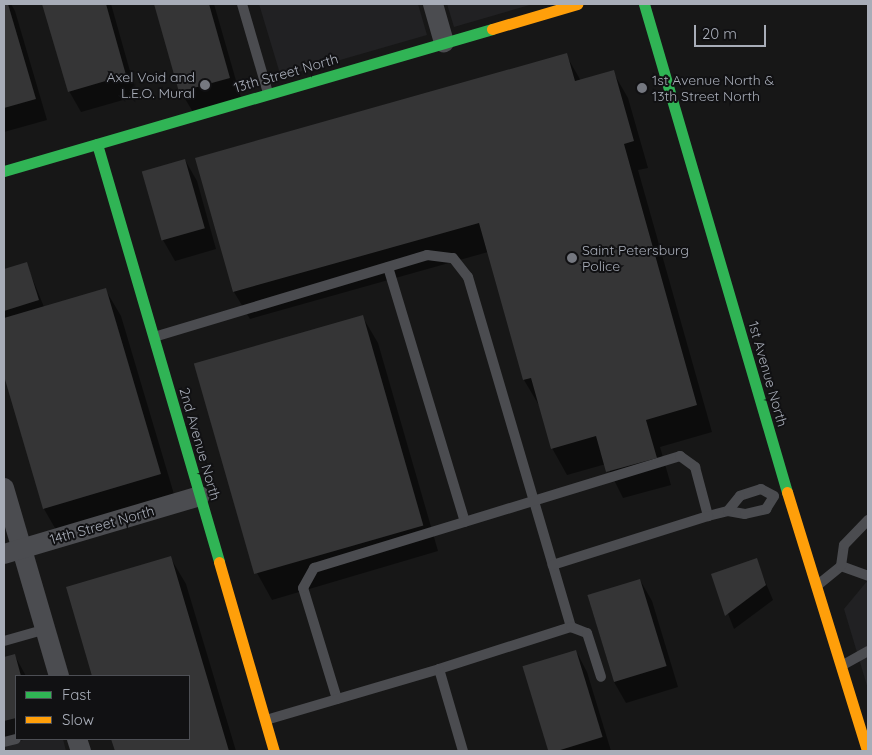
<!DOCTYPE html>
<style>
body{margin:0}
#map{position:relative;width:872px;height:755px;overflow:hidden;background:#171717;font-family:Quicksand,sans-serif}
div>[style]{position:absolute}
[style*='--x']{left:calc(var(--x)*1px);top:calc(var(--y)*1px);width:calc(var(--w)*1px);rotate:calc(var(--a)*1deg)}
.built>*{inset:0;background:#212123}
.shadow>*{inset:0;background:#0007}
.building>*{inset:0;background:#353536;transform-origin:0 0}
.lane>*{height:10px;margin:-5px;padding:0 5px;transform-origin:5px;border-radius:5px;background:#4b4c50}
.street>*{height:20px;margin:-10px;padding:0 10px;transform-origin:10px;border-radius:10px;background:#4b4c50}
.fast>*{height:11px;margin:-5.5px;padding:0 5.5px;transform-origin:5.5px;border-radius:5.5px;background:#30b455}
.slow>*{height:11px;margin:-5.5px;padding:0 5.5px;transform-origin:5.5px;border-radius:5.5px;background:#ff9f0a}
.dots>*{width:14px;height:14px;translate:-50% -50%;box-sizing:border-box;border:2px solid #111113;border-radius:50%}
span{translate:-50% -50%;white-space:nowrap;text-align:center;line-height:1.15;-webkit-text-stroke:4px #111113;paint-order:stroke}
.street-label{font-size:14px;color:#a8adb8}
.poi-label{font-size:14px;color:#a8adb8}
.right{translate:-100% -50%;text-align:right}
.left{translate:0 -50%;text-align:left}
.frame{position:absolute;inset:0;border:5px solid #a8adb8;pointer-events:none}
.legend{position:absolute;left:15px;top:675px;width:175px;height:65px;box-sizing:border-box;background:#111113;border:1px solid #4d4f55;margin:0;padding:6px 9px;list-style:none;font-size:15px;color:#a8adb8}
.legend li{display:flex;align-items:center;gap:10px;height:25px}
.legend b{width:25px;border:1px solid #4d4f55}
.scale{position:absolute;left:694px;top:25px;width:72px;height:22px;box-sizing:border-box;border:2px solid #a8adb8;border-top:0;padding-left:6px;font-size:15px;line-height:18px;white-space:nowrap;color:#a8adb8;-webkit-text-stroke:4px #111113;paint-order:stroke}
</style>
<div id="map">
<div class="built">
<div style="clip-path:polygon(259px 4px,418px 4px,427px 35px,281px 77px)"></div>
<div style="clip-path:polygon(447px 4px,533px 4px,454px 27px)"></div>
<div style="clip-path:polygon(868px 580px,868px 689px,844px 609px)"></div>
<div style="clip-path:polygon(16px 714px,16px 739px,63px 739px,66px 751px,4px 751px,4px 719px)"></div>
</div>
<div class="shadow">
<div style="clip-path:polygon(4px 4px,11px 4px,15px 11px,47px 120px,4px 132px)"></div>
<div style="clip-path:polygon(44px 4px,111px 4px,137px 96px,81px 112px,69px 91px)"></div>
<div style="clip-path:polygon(155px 4px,214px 4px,241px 98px,193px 112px,181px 92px)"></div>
<div style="clip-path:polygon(566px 55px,581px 81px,613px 72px,628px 98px,648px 168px,638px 170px,712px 432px,660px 447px,671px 485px,623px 498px,606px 464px,567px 475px,552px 448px,540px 407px,524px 380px,488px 252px,250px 319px,234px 292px,197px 159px)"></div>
<div style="clip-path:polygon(185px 160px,197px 181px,216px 249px,175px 261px,163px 240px,144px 172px)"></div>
<div style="clip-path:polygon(26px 263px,44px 307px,105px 289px,121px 316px,176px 501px,59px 535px,44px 509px,4px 372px,4px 270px)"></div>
<div style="clip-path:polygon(362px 316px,378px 343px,438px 551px,272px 600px,257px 573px)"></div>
<div style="clip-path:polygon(170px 557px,186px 584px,236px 751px,116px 751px,112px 739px,189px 739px,189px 676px,94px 676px,68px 588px)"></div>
<div style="clip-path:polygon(756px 560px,773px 600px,734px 629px,713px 575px)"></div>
<div style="clip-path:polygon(640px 580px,652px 601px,678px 687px,626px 703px,614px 682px,588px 596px)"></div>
<div style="clip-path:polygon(576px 651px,587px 672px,611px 751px,549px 751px,524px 667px)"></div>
<div style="clip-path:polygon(15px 656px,26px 676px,16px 676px,16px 739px,27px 739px,4px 745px,4px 659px)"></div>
</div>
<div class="building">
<div style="clip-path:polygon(4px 4px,8px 4px,36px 99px,4px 108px)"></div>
<div style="clip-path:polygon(42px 4px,106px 4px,126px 75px,68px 92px)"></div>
<div style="clip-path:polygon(154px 4px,209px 4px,230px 78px,179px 92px)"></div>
<div style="clip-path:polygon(567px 53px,575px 81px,614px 70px,634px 141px,624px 144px,697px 405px,646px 420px,657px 458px,606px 472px,596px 436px,551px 449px,531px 378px,523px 380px,479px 223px,233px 292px,195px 158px)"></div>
<div style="left:185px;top:159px;width:72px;height:45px;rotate:74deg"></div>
<div style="clip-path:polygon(27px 262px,39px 300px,4px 311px,4px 269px)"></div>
<div style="clip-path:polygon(106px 288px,161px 474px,43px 509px,4px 376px,4px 318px)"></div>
<div style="left:363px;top:315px;width:219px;height:176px;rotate:74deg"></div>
<div style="clip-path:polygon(171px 556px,229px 751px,115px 751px,111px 739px,189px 739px,189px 676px,92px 676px,66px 587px)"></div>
<div style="clip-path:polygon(757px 558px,766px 585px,725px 616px,711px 574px)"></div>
<div style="left:640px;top:579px;width:91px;height:55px;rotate:73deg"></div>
<div style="left:576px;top:650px;width:91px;height:56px;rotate:73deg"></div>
<div style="clip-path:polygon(15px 654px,21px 676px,16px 676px,16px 718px,4px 721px,4px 657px)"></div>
</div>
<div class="lane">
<div style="--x:242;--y:4;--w:93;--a:73.7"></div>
<div style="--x:388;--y:267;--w:266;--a:73.2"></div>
<div style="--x:154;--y:337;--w:285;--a:-16.7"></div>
<div style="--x:427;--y:255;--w:26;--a:7"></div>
<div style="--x:453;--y:258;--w:24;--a:52"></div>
<div style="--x:468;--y:277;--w:365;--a:73.6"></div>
<div style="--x:708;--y:516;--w:21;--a:-14"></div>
<div style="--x:728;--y:511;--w:17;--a:10"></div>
<div style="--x:745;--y:514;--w:22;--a:-13"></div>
<div style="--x:766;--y:509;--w:15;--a:-58"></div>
<div style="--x:774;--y:496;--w:15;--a:-152"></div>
<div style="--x:761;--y:489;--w:22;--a:162"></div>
<div style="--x:740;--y:496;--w:19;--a:129"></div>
<div style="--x:841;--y:566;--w:29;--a:20"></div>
<div style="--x:819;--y:584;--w:28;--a:-39"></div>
<div style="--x:841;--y:566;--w:21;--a:-82"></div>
<div style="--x:844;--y:545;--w:35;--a:-46"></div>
<div style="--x:4;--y:641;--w:44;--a:-15.9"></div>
<div style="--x:843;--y:665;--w:29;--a:-29"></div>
<div style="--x:439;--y:669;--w:139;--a:-17.7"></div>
<div style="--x:571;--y:627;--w:17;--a:21"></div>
<div style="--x:587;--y:633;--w:46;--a:72.3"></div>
<div style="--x:337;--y:699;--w:116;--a:-107"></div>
<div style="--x:303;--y:588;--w:23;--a:-61"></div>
<div style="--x:314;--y:568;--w:383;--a:-17"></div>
<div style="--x:680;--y:456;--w:19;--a:36"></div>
<div style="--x:695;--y:467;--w:51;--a:75.1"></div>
<div style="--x:708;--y:516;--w:163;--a:162.5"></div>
<div style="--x:266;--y:720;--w:180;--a:-16.4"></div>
<div style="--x:439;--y:669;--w:85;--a:73.7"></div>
<div style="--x:4;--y:742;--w:12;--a:-14"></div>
</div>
<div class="street">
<div style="--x:433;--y:4;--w:40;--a:74"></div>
<div style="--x:4;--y:488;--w:196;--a:73.7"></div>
<div style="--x:4;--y:554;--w:204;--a:-16.5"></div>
<div style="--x:77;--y:739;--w:13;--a:72"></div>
</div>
<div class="fast">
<div style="--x:644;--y:4;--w:509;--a:73.67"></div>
<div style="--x:97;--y:144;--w:435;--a:73.7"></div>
<div style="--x:4;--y:171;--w:508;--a:-16.22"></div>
</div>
<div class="slow">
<div style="--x:492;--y:29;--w:89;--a:-16.4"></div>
<div style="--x:787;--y:492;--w:271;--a:72.8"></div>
<div style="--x:219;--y:562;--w:197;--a:73.8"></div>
</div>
<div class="dots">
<div style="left:205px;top:85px;background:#757880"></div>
<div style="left:642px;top:88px;background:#757880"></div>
<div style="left:572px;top:258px;background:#757880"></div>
</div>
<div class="street-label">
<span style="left:286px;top:73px;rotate:-16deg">13th Street North</span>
<span style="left:768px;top:374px;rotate:74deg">1st Avenue North</span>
<span style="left:200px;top:444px;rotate:74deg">2nd Avenue North</span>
<span style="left:102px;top:525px;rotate:-16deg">14th Street North</span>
</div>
<div class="poi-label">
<span class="right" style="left:195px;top:85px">Axel Void and<br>L.E.O. Mural</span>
<span class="left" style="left:652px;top:88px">1st Avenue North &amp;<br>13th Street North</span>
<span class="left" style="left:582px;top:258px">Saint Petersburg<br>Police</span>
</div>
<div class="frame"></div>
<ul class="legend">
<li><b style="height:6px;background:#30b455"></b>Fast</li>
<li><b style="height:6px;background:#ff9f0a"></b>Slow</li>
</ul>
<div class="scale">20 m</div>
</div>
